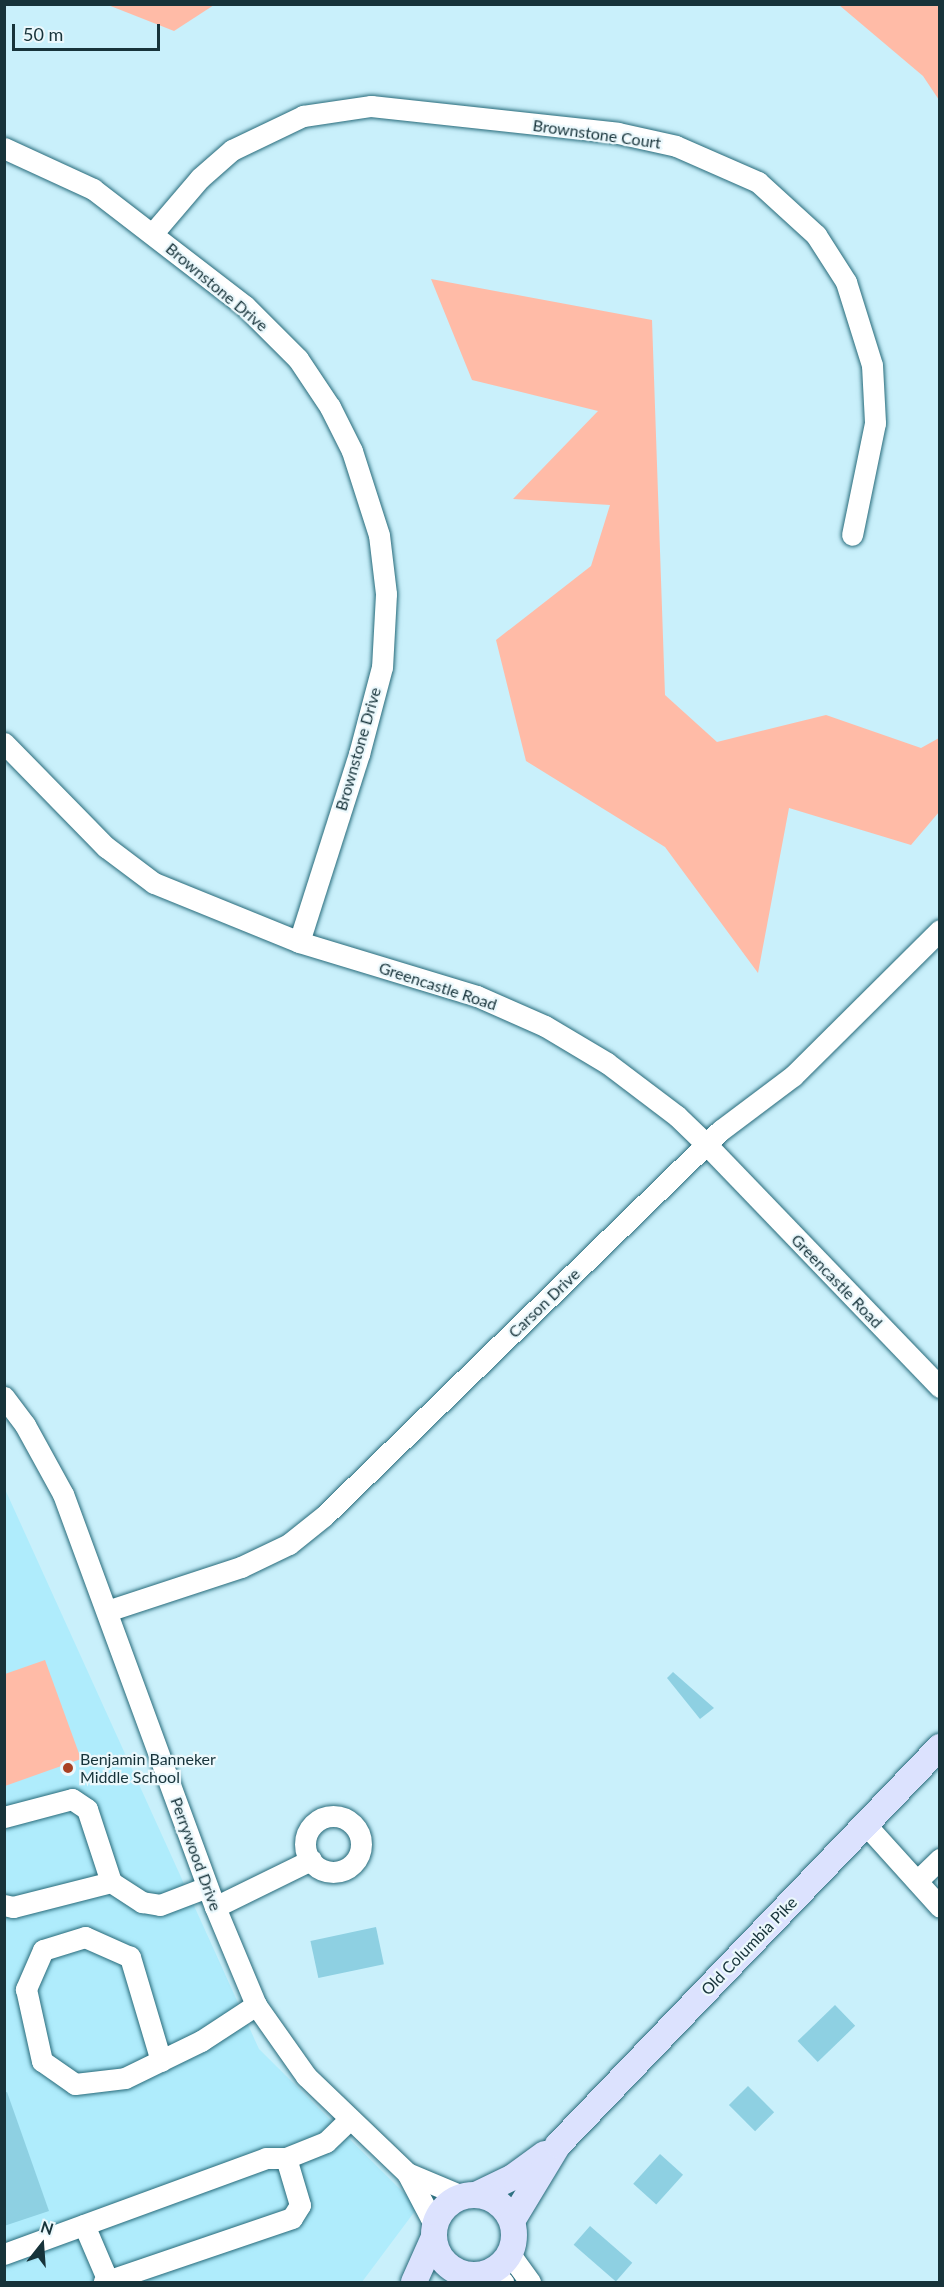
<!DOCTYPE html>
<style>
body{margin:0}
#map{position:relative;width:944px;height:2287px;overflow:hidden;background:#c9f0fb;font-family:Lato,sans-serif}
div>[style]{position:absolute}
[style*='--x']{left:calc(var(--x)*1px);top:calc(var(--y)*1px);width:calc(var(--w)*1px);rotate:calc(var(--a)*1deg)}
.built>*{inset:0;background:#afecfc}
.green>*{inset:0;background:#ffbba7}
.building>*{inset:0;background:#8ed0e2;transform-origin:0 0}
.roads{filter:drop-shadow(0 0 2px #276a7a) drop-shadow(0 0 2px #276a7a)}
.minor>*{height:21px;margin:-10.5px;padding:0 10.5px;transform-origin:10.5px;border-radius:10.5px;background:#fff}
.minor>.ring{margin:-10.5px;padding:0;box-sizing:content-box;background:none;border:21px solid #fff;border-radius:50%}
.major>*{height:26px;margin:-13px;padding:0 13px;transform-origin:13px;border-radius:13px;background:#dce2fe}
.major>.ring{margin:-13px;padding:0;box-sizing:content-box;background:none;border:26px solid #dce2fe;border-radius:50%}
.dots>*{width:16px;height:16px;translate:-50% -50%;box-sizing:border-box;border:3px solid #ebf8fc;border-radius:50%}
span{translate:-50% -50%;white-space:nowrap;text-align:center;line-height:1.15;-webkit-text-stroke:4.5px #ebf8fc;paint-order:stroke}
.street-label{font-size:16px;color:#17333a}
.poi-label{font-size:16px;color:#17333a}
.left{translate:0 -50%;text-align:left}
.frame{position:absolute;inset:0;border:6px solid #17333a;pointer-events:none}
.north{position:absolute;left:12px;top:2215px;width:60px;height:60px;-webkit-text-stroke:4px #ebf8fc;paint-order:stroke;rotate:17deg;font-size:16px;font-weight:700;line-height:24px;text-align:center;color:#17333a}
.north::after{content:'';display:block;margin:auto;width:21px;height:27px;background:#17333a;clip-path:polygon(50% 0,100% 100%,50% 72%,0 100%)}
.scale{position:absolute;left:12px;top:24px;width:148px;height:27px;box-sizing:border-box;border:3px solid #17333a;border-top:0;padding-left:8px;font-size:18px;line-height:21px;white-space:nowrap;color:#17333a;-webkit-text-stroke:4px #ebf8fc;paint-order:stroke}
</style>
<div id="map">
<div class="built">
<div style="clip-path:polygon(4px 1487px,259px 2049px,418px 2207px,362px 2282px,5px 2282px)"></div>
</div>
<div class="green">
<div style="clip-path:polygon(108px 5px,214px 5px,174px 31px)"></div>
<div style="clip-path:polygon(839px 5px,939px 5px,939px 100px,923px 76px)"></div>
<div style="clip-path:polygon(431px 279px,652px 320px,665px 695px,717px 742px,826px 715px,921px 748px,939px 738px,939px 812px,911px 845px,789px 808px,758px 973px,665px 847px,526px 761px,496px 640px,591px 566px,610px 505px,513px 499px,598px 411px,472px 380px)"></div>
<div style="clip-path:polygon(45px 1660px,81px 1759px,5px 1786px,5px 1674px)"></div>
</div>
<div class="building">
<div style="clip-path:polygon(673px 1672px,714px 1708px,700px 1719px,667px 1678px)"></div>
<div style="left:376px;top:1927px;width:38px;height:67px;rotate:78deg"></div>
<div style="left:835px;top:2005px;width:29px;height:52px;rotate:46deg"></div>
<div style="left:748px;top:2086px;width:37px;height:27px;rotate:45deg"></div>
<div style="clip-path:polygon(7px 2092px,49px 2211px,4px 2226px,4px 2093px)"></div>
<div style="left:660px;top:2154px;width:31px;height:40px;rotate:42deg"></div>
<div style="left:590px;top:2226px;width:56px;height:25px;rotate:41deg"></div>
</div>
<div class="roads">
<div class="minor">
<div style="--x:4;--y:148;--w:98;--a:24.7"></div>
<div style="--x:93;--y:189;--w:192;--a:37.6"></div>
<div style="--x:245;--y:306;--w:75;--a:45"></div>
<div style="--x:298;--y:359;--w:58;--a:56.3"></div>
<div style="--x:330;--y:407;--w:49;--a:63.4"></div>
<div style="--x:352;--y:451;--w:88;--a:72.2"></div>
<div style="--x:379;--y:535;--w:59;--a:83.2"></div>
<div style="--x:386;--y:594;--w:73;--a:93.1"></div>
<div style="--x:382;--y:667;--w:90;--a:104.8"></div>
<div style="--x:359;--y:754;--w:197;--a:107.7"></div>
<div style="--x:153;--y:233;--w:72;--a:-49.5"></div>
<div style="--x:200;--y:178;--w:43;--a:-41.2"></div>
<div style="--x:232;--y:150;--w:79;--a:-25.6"></div>
<div style="--x:303;--y:116;--w:69;--a:-8.4"></div>
<div style="--x:371;--y:106;--w:248;--a:6.2"></div>
<div style="--x:618;--y:133;--w:59;--a:12.6"></div>
<div style="--x:676;--y:146;--w:90;--a:23.7"></div>
<div style="--x:758;--y:182;--w:79;--a:42.4"></div>
<div style="--x:816;--y:235;--w:56;--a:57.4"></div>
<div style="--x:846;--y:282;--w:87;--a:72.6"></div>
<div style="--x:872;--y:365;--w:58;--a:87"></div>
<div style="--x:875;--y:423;--w:114;--a:101.6"></div>
<div style="--x:4;--y:743;--w:146;--a:45.6"></div>
<div style="--x:106;--y:847;--w:60;--a:36.9"></div>
<div style="--x:154;--y:883;--w:157;--a:22.1"></div>
<div style="--x:299;--y:942;--w:186;--a:16.9"></div>
<div style="--x:477;--y:996;--w:74;--a:23.8"></div>
<div style="--x:545;--y:1026;--w:72;--a:30.8"></div>
<div style="--x:607;--y:1063;--w:88;--a:37.1"></div>
<div style="--x:677;--y:1116;--w:42;--a:44"></div>
<div style="--x:707;--y:1145;--w:336;--a:46.1"></div>
<div style="--x:4;--y:1397;--w:35;--a:53"></div>
<div style="--x:25;--y:1425;--w:79;--a:61.2"></div>
<div style="--x:63;--y:1494;--w:440;--a:69.8"></div>
<div style="--x:215;--y:1907;--w:106;--a:67.3"></div>
<div style="--x:256;--y:2005;--w:87;--a:54.8"></div>
<div style="--x:306;--y:2076;--w:140;--a:43.8"></div>
<div style="--x:107;--y:1611;--w:141;--a:-18.2"></div>
<div style="--x:241;--y:1567;--w:53;--a:-25.6"></div>
<div style="--x:289;--y:1544;--w:45;--a:-38.7"></div>
<div style="--x:324;--y:1516;--w:554;--a:-44.2"></div>
<div style="--x:721;--y:1130;--w:90;--a:-36.9"></div>
<div style="--x:793;--y:1076;--w:207;--a:-44.8"></div>
<div class="ring" style="left:305px;top:1816px;width:35px;height:35px"></div>
<div style="--x:4;--y:1817;--w:70;--a:-14.8"></div>
<div style="--x:72;--y:1799;--w:18;--a:34"></div>
<div style="--x:87;--y:1809;--w:77;--a:71.8"></div>
<div style="--x:111;--y:1882;--w:37;--a:33"></div>
<div style="--x:142;--y:1902;--w:18;--a:9"></div>
<div style="--x:160;--y:1905;--w:50;--a:-21"></div>
<div style="--x:866;--y:1825;--w:110;--a:47.9"></div>
<div style="--x:917;--y:1881;--w:32;--a:-44"></div>
<div style="--x:4;--y:1905;--w:9;--a:13"></div>
<div style="--x:13;--y:1907;--w:101;--a:-14.3"></div>
<div style="--x:215;--y:1907;--w:107;--a:-26.1"></div>
<div style="--x:161;--y:2061;--w:109;--a:-106.6"></div>
<div style="--x:130;--y:1957;--w:49;--a:-156"></div>
<div style="--x:85;--y:1937;--w:44;--a:162.8"></div>
<div style="--x:43;--y:1950;--w:43;--a:113.6"></div>
<div style="--x:26;--y:1989;--w:74;--a:77.5"></div>
<div style="--x:42;--y:2061;--w:40;--a:34.9"></div>
<div style="--x:75;--y:2084;--w:50;--a:-6.8"></div>
<div style="--x:125;--y:2078;--w:85;--a:-26"></div>
<div style="--x:201;--y:2041;--w:66;--a:-33.2"></div>
<div style="--x:286;--y:2158;--w:43;--a:-21.8"></div>
<div style="--x:326;--y:2142;--w:30;--a:-44"></div>
<div style="--x:84;--y:2225;--w:61;--a:66.8"></div>
<div style="--x:435;--y:2226;--w:60;--a:-117.8"></div>
<div style="--x:407;--y:2173;--w:60;--a:22.7"></div>
<div style="--x:509;--y:2253;--w:36;--a:54"></div>
<div style="--x:4;--y:2254;--w:279;--a:-20.1"></div>
<div style="--x:266;--y:2158;--w:20;--a:0"></div>
<div style="--x:286;--y:2158;--w:49;--a:73.4"></div>
<div style="--x:300;--y:2205;--w:15;--a:122"></div>
<div style="--x:292;--y:2218;--w:199;--a:161.2"></div>
<div style="--x:485;--y:2274;--w:20;--a:24"></div>
</div>
<div class="major">
<div style="--x:476;--y:2195;--w:41;--a:-25.9"></div>
<div style="--x:513;--y:2177;--w:39;--a:-36"></div>
<div class="ring" style="left:434px;top:2195px;width:54px;height:54px"></div>
<div style="--x:512;--y:2221;--w:89;--a:-58.8"></div>
<div style="--x:558;--y:2145;--w:552;--a:-46.18"></div>
<div style="--x:414;--y:2282;--w:49;--a:-66"></div>
</div>
</div>
<div class="dots">
<div style="left:68px;top:1768px;background:#a94123"></div>
</div>
<div class="street-label">
<span style="left:597px;top:134px;rotate:8deg">Brownstone Court</span>
<span style="left:217px;top:287px;rotate:40deg">Brownstone Drive</span>
<span style="left:358px;top:749px;rotate:-74deg">Brownstone Drive</span>
<span style="left:438px;top:986px;rotate:18deg">Greencastle Road</span>
<span style="left:837px;top:1281px;rotate:46deg">Greencastle Road</span>
<span style="left:544px;top:1303px;rotate:-44deg">Carson Drive</span>
<span style="left:196px;top:1854px;rotate:70deg">Perrywood Drive</span>
<span style="left:749px;top:1946px;rotate:-46deg">Old Columbia Pike</span>
</div>
<div class="poi-label">
<span class="left" style="left:80px;top:1768px">Benjamin Banneker<br>Middle School</span>
</div>
<div class="frame"></div>
<div class="north">N</div>
<div class="scale">50 m</div>
</div>
